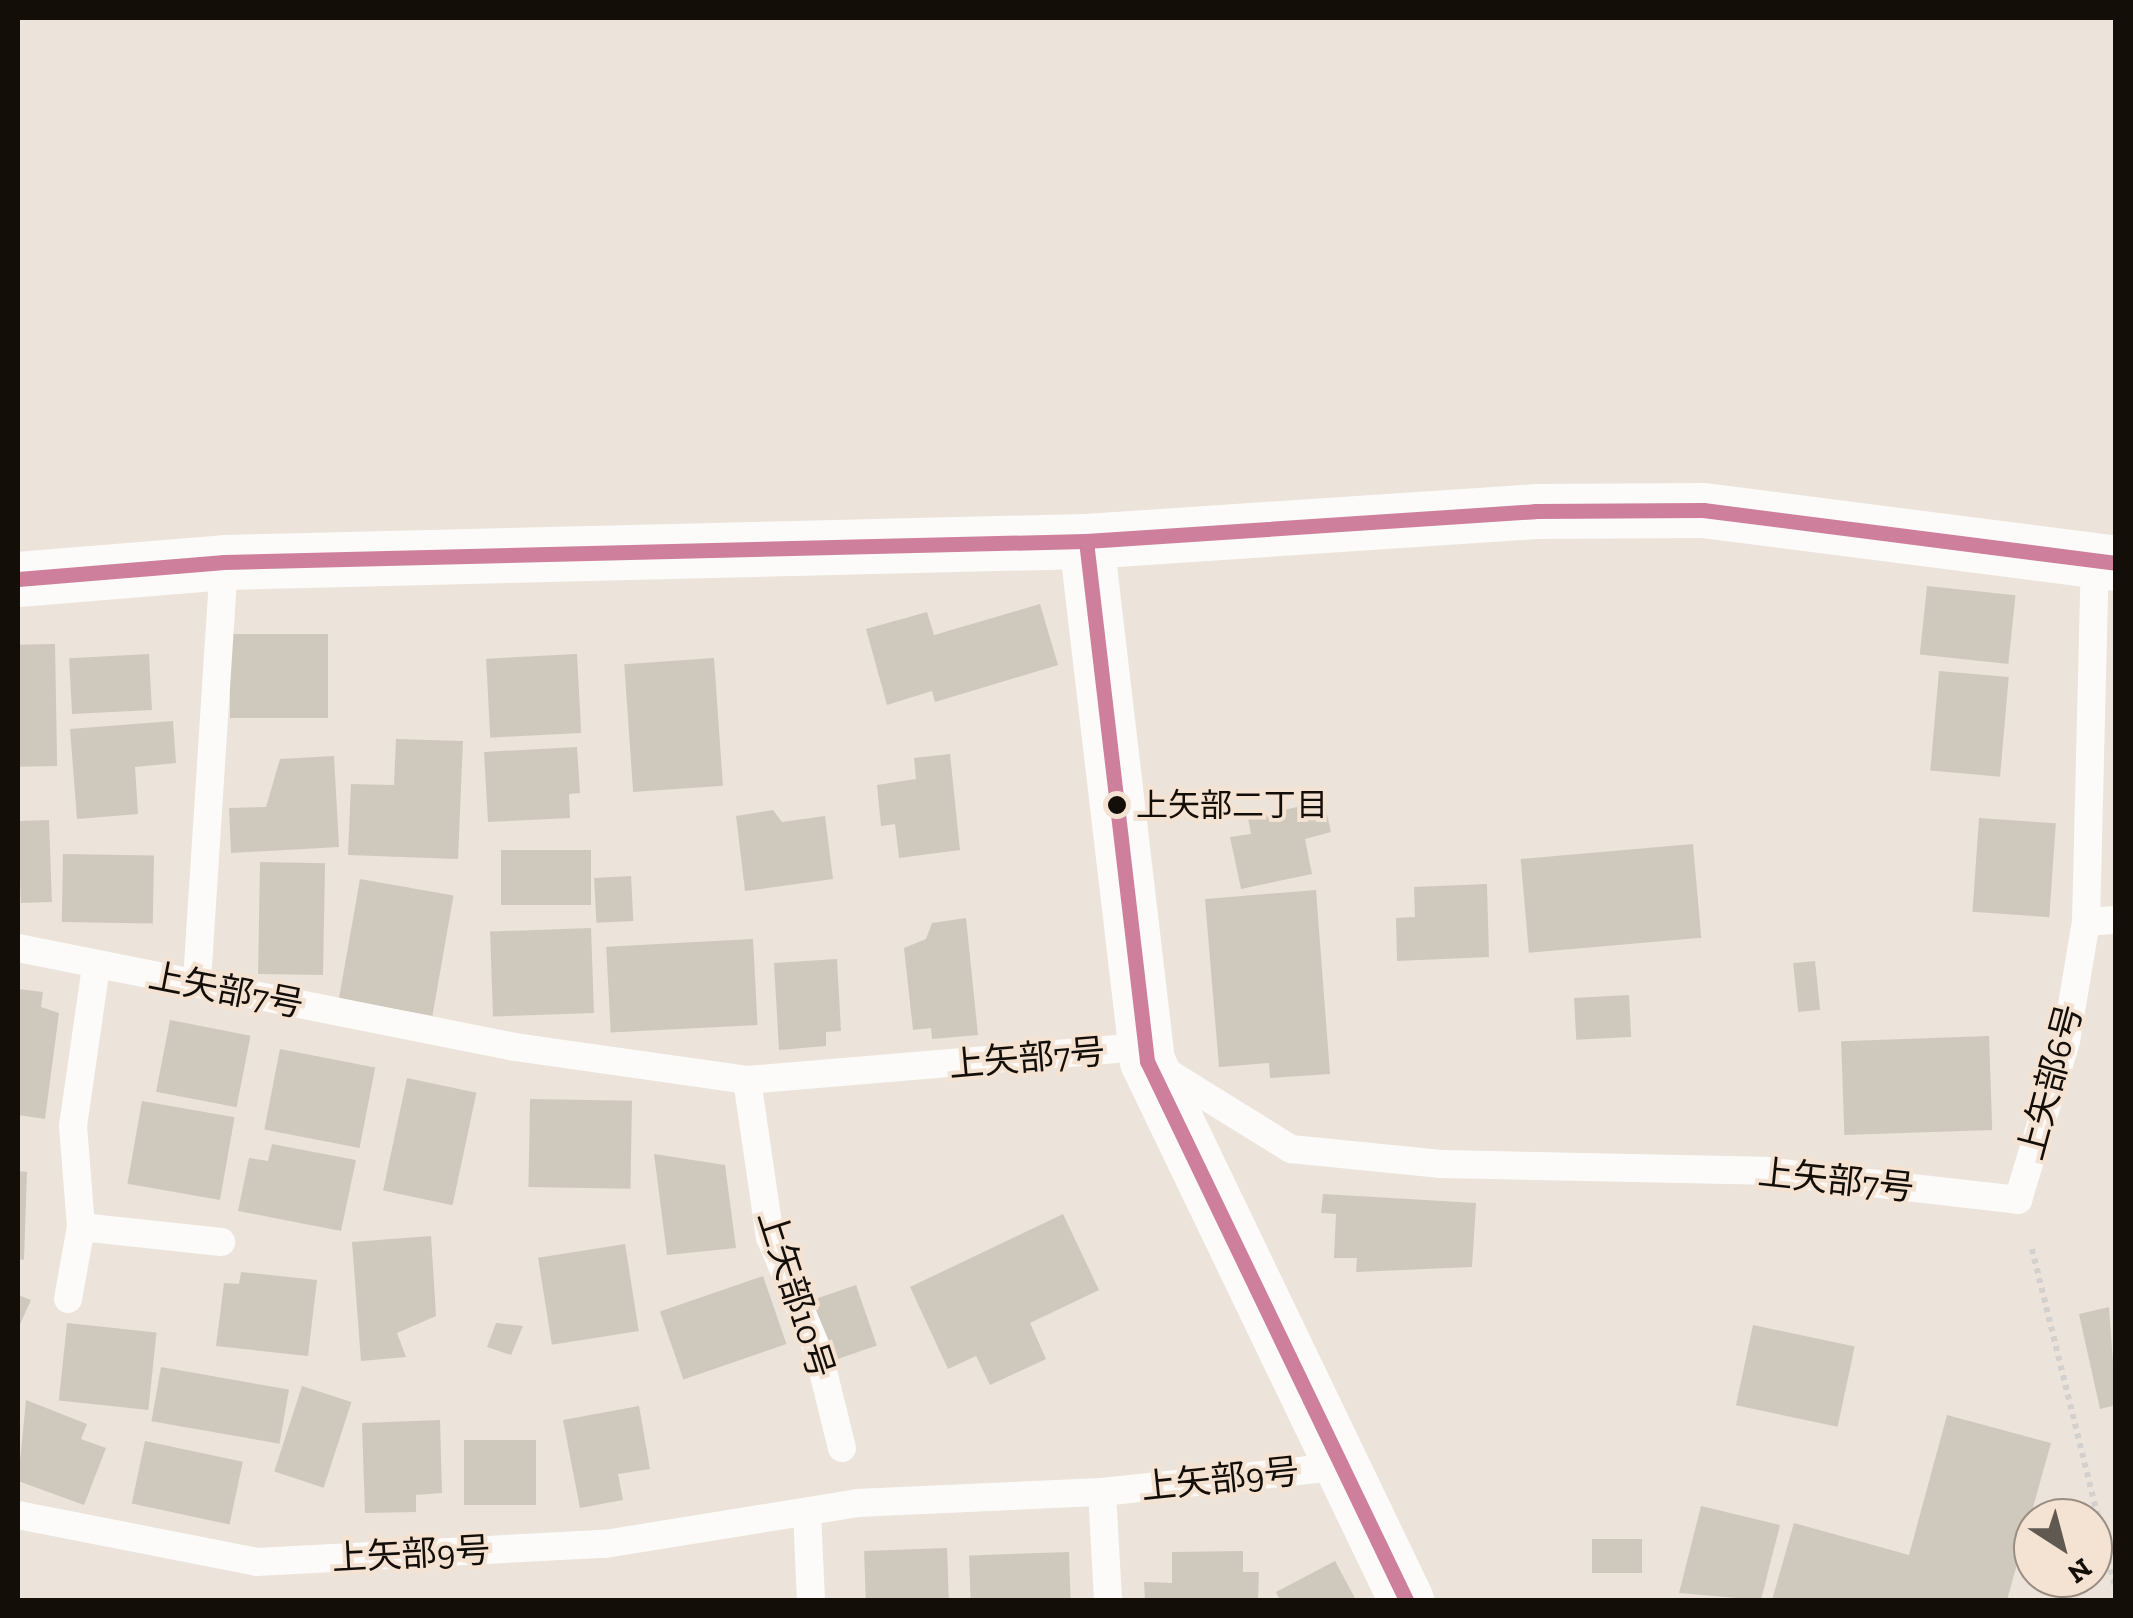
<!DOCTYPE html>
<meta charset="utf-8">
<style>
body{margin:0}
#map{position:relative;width:2133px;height:1618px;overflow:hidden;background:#ece3da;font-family:"Zilla Slab","Noto Sans JP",serif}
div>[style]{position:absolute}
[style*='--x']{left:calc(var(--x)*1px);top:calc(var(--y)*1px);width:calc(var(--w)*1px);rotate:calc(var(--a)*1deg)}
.building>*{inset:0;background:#cfc9bd;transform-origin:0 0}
.path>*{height:6px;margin-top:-3px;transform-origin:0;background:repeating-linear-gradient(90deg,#d3d0ce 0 5px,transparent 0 10px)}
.service>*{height:28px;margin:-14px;padding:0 14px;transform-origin:14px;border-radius:14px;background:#fcfbf9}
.minor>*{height:55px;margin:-27.5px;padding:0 27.5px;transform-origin:27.5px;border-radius:27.5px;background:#fcfbf9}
.bus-1>*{height:15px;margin:-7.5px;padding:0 7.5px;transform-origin:7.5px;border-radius:7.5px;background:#ce7f9c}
.dots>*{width:28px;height:28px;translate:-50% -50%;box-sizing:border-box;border:5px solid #f4e2d2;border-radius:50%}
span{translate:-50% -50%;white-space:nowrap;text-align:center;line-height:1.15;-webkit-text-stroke:8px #f4e2d2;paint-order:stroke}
.bus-label{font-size:32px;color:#140e09}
.left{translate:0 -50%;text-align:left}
.street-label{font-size:35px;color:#140e09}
.frame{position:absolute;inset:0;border:20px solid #140e09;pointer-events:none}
.north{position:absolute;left:2013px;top:1498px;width:100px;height:100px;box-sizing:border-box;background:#f4e2d2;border:2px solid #9a8d82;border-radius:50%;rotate:144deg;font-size:28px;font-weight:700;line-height:40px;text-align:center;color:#140e09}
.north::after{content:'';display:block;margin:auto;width:35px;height:45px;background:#605952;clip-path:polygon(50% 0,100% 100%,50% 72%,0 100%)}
</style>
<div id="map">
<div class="building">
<div style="left:1927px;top:586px;width:89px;height:69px;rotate:6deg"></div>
<div style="clip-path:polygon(1040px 604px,1058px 665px,935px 702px,932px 691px,887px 705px,866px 629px,927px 612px,934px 635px)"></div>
<div style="left:328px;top:634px;width:84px;height:98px;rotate:90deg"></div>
<div style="left:55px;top:644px;width:122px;height:37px;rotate:89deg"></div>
<div style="left:149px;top:654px;width:56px;height:80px;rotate:87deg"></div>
<div style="left:577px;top:654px;width:79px;height:91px;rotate:87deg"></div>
<div style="left:714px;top:658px;width:128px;height:90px;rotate:86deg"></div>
<div style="left:1939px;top:671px;width:70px;height:100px;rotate:5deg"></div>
<div style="clip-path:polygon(173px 721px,176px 763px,135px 767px,138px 814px,77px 819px,70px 729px)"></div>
<div style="clip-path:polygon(396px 739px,463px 741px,458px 859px,348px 855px,351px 784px,394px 785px)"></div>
<div style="clip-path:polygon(577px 747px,580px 793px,569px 794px,570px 818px,488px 822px,484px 752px)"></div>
<div style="clip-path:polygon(950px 754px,960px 850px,899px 858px,895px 824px,881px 826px,877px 785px,916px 779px,914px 758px)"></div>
<div style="clip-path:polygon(334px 756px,339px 847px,231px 853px,229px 808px,266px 807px,280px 759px)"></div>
<div style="clip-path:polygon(1324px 801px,1331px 832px,1305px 839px,1312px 874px,1241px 889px,1230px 837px,1251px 834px,1248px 818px)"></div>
<div style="clip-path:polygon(773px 810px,782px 822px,825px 816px,833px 879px,745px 891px,736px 816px)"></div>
<div style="left:1979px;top:818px;width:77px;height:94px;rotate:4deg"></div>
<div style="left:49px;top:820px;width:82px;height:31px;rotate:88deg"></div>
<div style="left:1693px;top:844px;width:94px;height:173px;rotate:85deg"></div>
<div style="left:591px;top:850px;width:55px;height:90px;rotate:90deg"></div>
<div style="left:63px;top:854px;width:91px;height:68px;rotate:1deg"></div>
<div style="left:260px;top:862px;width:65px;height:112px;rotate:1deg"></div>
<div style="left:631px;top:876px;width:45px;height:37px;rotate:87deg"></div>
<div style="left:360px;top:879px;width:95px;height:122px;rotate:10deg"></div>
<div style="clip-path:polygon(1487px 884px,1489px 957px,1397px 961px,1396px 918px,1415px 917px,1414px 887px)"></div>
<div style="clip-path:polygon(1316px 890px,1330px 1074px,1270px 1078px,1269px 1063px,1219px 1067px,1205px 899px)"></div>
<div style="clip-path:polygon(966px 918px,978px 1035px,932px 1039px,931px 1028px,913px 1030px,904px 948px,926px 939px,932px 923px)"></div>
<div style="left:591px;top:928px;width:85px;height:101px;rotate:88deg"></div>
<div style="left:753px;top:939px;width:86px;height:147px;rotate:87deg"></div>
<div style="clip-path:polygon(837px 959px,841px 1031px,826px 1032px,826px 1046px,779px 1050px,774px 963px)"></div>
<div style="left:1815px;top:961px;width:49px;height:22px;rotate:84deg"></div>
<div style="clip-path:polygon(18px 989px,43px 992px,41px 1007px,59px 1013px,45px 1119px,18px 1115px)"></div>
<div style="left:1629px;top:995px;width:42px;height:55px;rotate:87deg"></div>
<div style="left:170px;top:1020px;width:82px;height:73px;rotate:11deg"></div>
<div style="left:1989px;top:1036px;width:94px;height:148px;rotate:88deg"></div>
<div style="left:280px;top:1049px;width:97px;height:82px;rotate:11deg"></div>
<div style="left:407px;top:1078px;width:71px;height:115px;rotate:12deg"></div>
<div style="left:530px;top:1099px;width:102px;height:88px;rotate:1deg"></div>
<div style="left:142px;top:1101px;width:94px;height:84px;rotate:10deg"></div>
<div style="clip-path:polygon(272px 1144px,356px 1160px,341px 1231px,238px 1211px,249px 1158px,268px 1161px)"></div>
<div style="clip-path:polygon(654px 1154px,725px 1165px,736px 1248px,667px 1255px)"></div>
<div style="clip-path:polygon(18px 1171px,27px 1172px,24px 1260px,18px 1259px)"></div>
<div style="clip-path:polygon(1323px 1194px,1476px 1203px,1472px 1267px,1356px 1272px,1357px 1258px,1334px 1258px,1336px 1214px,1321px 1213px)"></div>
<div style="clip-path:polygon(1063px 1214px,1099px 1290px,1030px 1323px,1046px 1359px,990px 1385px,976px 1356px,948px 1369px,910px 1287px)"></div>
<div style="clip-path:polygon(431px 1236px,436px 1316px,397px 1333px,406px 1357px,361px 1361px,352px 1242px)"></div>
<div style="left:625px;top:1244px;width:88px;height:88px;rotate:81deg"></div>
<div style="clip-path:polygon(241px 1272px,317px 1280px,308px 1356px,216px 1346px,224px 1283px,239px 1284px)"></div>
<div style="left:763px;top:1276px;width:72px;height:109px;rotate:71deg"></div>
<div style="left:856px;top:1285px;width:64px;height:46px;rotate:71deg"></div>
<div style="clip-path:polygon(18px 1295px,31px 1300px,18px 1329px)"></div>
<div style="clip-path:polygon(2109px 1307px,2116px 1405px,2100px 1409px,2079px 1314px)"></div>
<div style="left:67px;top:1323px;width:90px;height:78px;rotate:6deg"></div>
<div style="clip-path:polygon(496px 1323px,523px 1326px,511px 1355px,487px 1347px)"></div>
<div style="left:1753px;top:1325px;width:104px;height:82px;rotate:12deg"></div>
<div style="left:161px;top:1367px;width:130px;height:55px;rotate:10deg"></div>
<div style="left:302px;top:1386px;width:52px;height:90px;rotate:18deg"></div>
<div style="clip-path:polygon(26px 1400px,87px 1424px,81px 1439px,106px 1448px,84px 1505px,18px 1481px)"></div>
<div style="clip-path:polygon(639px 1406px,650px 1469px,618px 1474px,623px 1500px,580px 1508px,563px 1420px)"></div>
<div style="clip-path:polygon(1947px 1415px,2051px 1443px,2007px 1600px,1772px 1600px,1794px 1523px,1909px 1555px)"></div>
<div style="clip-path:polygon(440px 1420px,442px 1493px,416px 1495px,416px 1512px,365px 1513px,362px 1423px)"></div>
<div style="left:536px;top:1440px;width:65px;height:72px;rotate:90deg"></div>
<div style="left:145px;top:1441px;width:100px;height:64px;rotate:12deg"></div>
<div style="clip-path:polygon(1701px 1506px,1780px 1525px,1761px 1600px,1679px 1593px)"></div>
<div style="left:1592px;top:1539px;width:50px;height:34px"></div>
<div style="left:947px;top:1548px;width:52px;height:83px;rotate:88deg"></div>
<div style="clip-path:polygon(1243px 1551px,1243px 1572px,1259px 1572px,1258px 1600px,1145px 1600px,1144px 1582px,1172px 1583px,1172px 1552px)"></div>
<div style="left:1069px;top:1552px;width:48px;height:100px;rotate:88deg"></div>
<div style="clip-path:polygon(1335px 1561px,1356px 1600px,1280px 1600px,1276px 1592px)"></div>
</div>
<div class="path">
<div style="--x:2032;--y:1249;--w:352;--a:76.2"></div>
</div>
<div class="service">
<div style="--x:2086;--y:922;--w:30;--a:-4"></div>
<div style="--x:18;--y:948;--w:507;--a:11.27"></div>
<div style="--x:515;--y:1047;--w:234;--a:8.1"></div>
<div style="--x:747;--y:1080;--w:382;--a:-4.8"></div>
<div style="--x:1128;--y:1048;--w:192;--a:31.8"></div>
<div style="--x:1291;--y:1149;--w:151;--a:5.7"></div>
<div style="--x:1441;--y:1164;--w:324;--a:1.2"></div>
<div style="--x:1765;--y:1171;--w:255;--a:6.5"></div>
<div style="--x:2018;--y:1200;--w:166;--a:-73.2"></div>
<div style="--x:2066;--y:1041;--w:121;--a:-80.5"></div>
<div style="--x:2086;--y:922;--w:362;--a:-88.6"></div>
<div style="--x:197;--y:981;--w:420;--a:-86.3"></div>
<div style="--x:747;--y:1080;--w:159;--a:81.7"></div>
<div style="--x:770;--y:1237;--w:124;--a:67.2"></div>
<div style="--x:818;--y:1351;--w:100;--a:76.1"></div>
<div style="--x:81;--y:1227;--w:141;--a:6.1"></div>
<div style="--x:68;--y:1299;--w:73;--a:-79.8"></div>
<div style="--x:81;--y:1227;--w:101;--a:-94.5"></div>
<div style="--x:73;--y:1126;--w:161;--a:-81.8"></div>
<div style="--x:1102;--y:1492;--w:108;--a:86.8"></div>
<div style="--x:807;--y:1512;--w:88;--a:87.4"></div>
<div style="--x:18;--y:1515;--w:244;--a:11.1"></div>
<div style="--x:257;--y:1562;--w:348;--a:-3"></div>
<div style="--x:605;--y:1544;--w:255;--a:-9.2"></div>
<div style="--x:857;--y:1503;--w:245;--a:-2.6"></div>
<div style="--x:1102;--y:1492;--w:234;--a:-6.1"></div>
</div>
<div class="minor">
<div style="--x:1086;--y:541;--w:524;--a:83.31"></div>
<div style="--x:1147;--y:1061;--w:598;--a:64.33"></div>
<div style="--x:18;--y:579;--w:207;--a:-4.7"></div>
<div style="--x:224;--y:562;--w:862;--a:-1.4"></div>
<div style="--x:1086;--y:541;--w:450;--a:-3.8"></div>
<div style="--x:1535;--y:511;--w:168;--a:-0.3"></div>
<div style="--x:1703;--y:510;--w:416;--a:7.3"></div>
</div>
<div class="bus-1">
<div style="--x:1086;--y:541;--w:524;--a:83.31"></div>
<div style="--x:1147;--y:1061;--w:598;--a:64.33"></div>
<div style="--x:18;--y:579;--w:207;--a:-4.7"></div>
<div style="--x:224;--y:562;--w:862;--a:-1.4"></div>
<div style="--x:1086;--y:541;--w:450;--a:-3.8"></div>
<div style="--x:1535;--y:511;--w:168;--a:-0.3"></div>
<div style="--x:1703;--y:510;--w:416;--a:7.3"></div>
</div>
<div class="dots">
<div style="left:1117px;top:805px;background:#140e09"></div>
</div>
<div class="bus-label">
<span class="left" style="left:1136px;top:805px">上矢部二丁目</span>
</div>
<div class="street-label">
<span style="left:226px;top:990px;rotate:11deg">上矢部7号</span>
<span style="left:1027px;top:1058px;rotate:-5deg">上矢部7号</span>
<span style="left:2050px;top:1082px;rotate:-75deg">上矢部6号</span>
<span style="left:1836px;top:1180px;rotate:6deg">上矢部7号</span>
<span style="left:796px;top:1294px;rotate:72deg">上矢部10号</span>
<span style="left:1220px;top:1479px;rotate:-6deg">上矢部9号</span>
<span style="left:411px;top:1554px;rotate:-3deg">上矢部9号</span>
</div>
<div class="frame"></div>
<div class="north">N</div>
</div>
